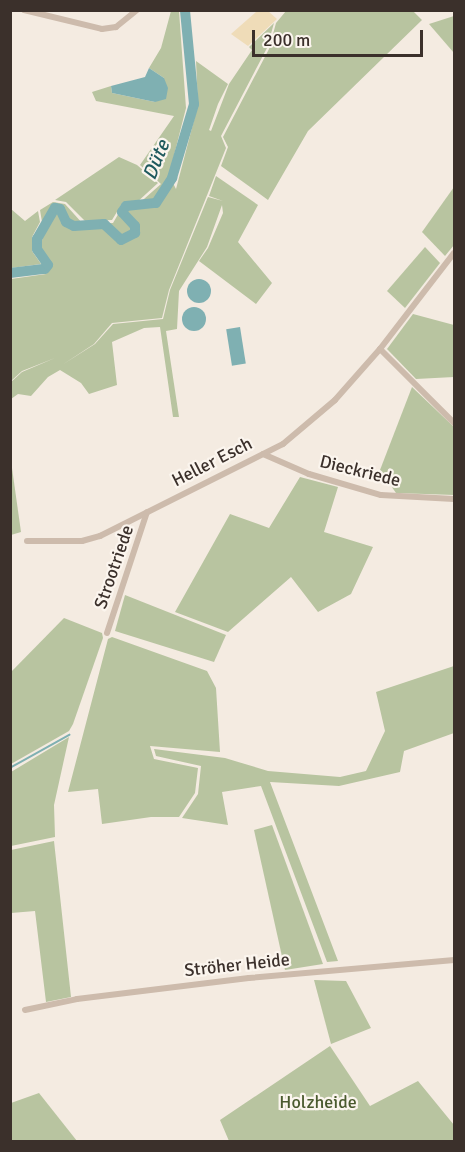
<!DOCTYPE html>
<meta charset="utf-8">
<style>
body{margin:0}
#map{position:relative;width:465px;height:1152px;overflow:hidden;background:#f4ebe1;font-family:Signika,sans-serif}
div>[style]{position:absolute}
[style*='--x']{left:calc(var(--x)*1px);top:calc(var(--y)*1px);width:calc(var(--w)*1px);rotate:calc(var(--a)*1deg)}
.green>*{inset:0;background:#b8c4a0}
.sand>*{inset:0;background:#efdcb8}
.water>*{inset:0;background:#7fb0b2;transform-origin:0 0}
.round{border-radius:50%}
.stream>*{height:1.5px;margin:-0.75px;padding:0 0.75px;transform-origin:0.75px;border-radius:0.75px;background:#7fb0b2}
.river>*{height:10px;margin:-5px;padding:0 5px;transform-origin:5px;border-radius:5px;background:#7fb0b2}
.minor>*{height:6px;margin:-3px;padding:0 3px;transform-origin:3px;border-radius:3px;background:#cdbbac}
span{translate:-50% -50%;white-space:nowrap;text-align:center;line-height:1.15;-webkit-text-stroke:4.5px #fbf5ee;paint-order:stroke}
.street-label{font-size:18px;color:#3b302b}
.park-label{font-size:18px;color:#4a5a2e}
.water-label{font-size:20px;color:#1f5a5e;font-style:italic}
.frame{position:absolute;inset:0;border:12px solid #3b302b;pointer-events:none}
.scale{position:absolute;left:252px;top:30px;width:171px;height:27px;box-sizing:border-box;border:3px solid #3b302b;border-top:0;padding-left:8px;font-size:18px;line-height:21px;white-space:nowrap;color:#3b302b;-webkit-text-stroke:4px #fbf5ee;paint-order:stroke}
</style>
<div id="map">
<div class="green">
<div style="clip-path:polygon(171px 11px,179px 11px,186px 108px,169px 175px,176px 189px,198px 105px,196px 61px,228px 84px,218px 104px,209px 130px,211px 131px,229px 84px,252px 50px,249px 47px,274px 23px,267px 48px,221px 136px,226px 148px,169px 290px,162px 318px,112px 323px,94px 344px,62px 365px,95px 344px,113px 324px,163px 319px,170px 290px,208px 197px,223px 201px,209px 196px,216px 176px,258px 205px,238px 242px,272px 283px,256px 304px,199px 261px,208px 248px,223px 213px,222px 205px,207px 247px,179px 291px,177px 329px,166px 331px,179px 417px,173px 417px,160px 327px,144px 328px,112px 342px,117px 385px,89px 394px,81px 383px,60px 370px,48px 377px,31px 396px,18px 394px,11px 399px,11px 382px,22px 372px,55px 358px,22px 371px,11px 381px,11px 279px,46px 274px,52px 264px,40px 247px,47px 224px,42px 222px,40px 210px,53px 202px,65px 204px,83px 224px,113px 223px,124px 204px,136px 206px,161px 184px,140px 165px,174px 116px,96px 101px,92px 92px,111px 86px,112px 93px,155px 102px,164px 78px,149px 68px,161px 48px)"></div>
<div style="clip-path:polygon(286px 11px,413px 11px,422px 20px,308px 131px,268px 200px,221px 166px,228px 147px,223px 137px,269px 49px,276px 23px)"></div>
<div style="clip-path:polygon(454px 16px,454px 53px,429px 24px)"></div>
<div style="clip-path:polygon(119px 157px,137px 165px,158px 183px,135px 204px,123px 202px,112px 220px,85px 221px,66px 202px,55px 200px)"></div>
<div style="clip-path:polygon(454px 187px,454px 245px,445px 256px,422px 232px)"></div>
<div style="clip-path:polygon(11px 209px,25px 221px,38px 211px,40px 222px,32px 237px,32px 251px,41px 264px,11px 268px)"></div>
<div style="clip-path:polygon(425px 247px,440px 263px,405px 308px,387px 291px)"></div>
<div style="clip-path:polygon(413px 314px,454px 325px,454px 377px,416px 379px,387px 349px)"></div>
<div style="clip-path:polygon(412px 387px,454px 427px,454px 495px,396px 493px,380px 470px)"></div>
<div style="clip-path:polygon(11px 461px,21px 532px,11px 535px,10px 535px)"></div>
<div style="clip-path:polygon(300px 477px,338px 487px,324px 532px,373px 547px,351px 594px,318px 612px,291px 577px,228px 632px,175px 612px,230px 514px,269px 528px)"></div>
<div style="clip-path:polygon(125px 595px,226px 635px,214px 662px,115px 631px)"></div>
<div style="clip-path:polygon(64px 618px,102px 633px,103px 638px,73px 724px,69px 731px,11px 764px,11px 672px)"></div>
<div style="clip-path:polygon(112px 637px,207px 671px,216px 688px,220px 752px,150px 746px,154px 759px,198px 768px,195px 793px,179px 817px,151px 817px,102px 824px,98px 789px,68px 792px,108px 639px)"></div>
<div style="clip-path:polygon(454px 666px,454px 733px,404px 751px,400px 772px,339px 786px,270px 782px,338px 961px,327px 962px,261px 786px,222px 792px,228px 825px,182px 818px,198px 794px,201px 766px,156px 756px,154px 749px,225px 758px,268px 771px,340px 777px,366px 771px,385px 731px,376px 692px)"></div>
<div style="clip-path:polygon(69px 737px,54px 805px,55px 837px,11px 846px,11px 772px)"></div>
<div style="clip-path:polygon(272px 825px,323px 964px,285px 970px,254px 830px)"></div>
<div style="clip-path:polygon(54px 841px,71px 997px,46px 1002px,35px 911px,11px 913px,11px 850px)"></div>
<div style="clip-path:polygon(314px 980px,346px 981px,371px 1028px,331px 1044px)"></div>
<div style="clip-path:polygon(330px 1046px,370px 1106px,418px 1081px,454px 1125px,454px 1141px,229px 1141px,220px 1120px)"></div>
<div style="clip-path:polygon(39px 1093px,77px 1141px,11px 1141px,11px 1103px)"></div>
</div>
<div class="sand">
<div style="clip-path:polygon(257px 11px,268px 11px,277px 19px,248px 46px,231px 34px)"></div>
</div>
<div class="water">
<div style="clip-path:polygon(149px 68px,164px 78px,168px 88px,166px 99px,155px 102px,112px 93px,111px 86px,145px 77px)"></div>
<div class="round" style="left:187px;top:279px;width:24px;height:24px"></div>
<div class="round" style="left:182px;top:307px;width:24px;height:24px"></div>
<div style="left:240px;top:327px;width:37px;height:14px;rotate:81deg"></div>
</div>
<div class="stream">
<div style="--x:10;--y:768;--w:68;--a:-29.2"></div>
</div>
<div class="river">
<div style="--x:10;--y:273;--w:35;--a:-7"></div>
<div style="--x:45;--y:269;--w:5;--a:-53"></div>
<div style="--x:48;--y:265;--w:19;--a:-125"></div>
<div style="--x:37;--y:249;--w:10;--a:-90"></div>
<div style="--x:37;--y:239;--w:36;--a:-60"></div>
<div style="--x:55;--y:208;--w:5;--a:11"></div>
<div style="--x:60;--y:209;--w:14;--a:65"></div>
<div style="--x:66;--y:222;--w:9;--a:27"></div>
<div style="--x:74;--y:226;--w:30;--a:-4"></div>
<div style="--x:104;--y:224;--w:23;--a:43"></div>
<div style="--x:121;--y:240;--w:16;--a:-27"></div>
<div style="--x:135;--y:233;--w:7;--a:-90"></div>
<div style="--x:135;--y:226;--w:19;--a:-133"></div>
<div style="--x:122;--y:212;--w:7;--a:-56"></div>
<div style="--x:126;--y:206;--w:30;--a:-6"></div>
<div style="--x:156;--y:203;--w:30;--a:-57"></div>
<div style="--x:172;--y:178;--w:77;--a:-73.4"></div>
<div style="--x:194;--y:104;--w:94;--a:-95.5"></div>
</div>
<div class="minor">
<div style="--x:24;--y:10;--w:80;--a:13.7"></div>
<div style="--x:102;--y:29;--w:14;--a:-8"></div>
<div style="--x:116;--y:27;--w:27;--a:-39"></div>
<div style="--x:380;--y:349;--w:105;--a:45"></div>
<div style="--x:263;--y:454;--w:50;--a:23.5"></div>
<div style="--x:309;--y:474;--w:75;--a:16.3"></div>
<div style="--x:381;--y:495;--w:73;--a:3.1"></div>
<div style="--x:27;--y:541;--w:55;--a:0"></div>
<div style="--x:82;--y:541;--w:19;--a:-16"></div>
<div style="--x:100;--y:536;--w:205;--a:-26.7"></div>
<div style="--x:283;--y:444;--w:68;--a:-40.2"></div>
<div style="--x:335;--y:400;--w:68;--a:-48.6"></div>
<div style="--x:380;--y:349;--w:121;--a:-52.4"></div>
<div style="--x:107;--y:633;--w:127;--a:-71.7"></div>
<div style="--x:25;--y:1010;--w:53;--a:-11.9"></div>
<div style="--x:77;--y:999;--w:173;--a:-7"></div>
<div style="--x:249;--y:978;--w:206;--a:-5"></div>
</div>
<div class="street-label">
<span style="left:212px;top:462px;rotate:-27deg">Heller Esch</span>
<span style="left:360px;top:471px;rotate:14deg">Dieckriede</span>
<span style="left:114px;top:567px;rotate:-71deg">Strootriede</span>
<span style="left:237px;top:965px;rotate:-6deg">Ströher Heide</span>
</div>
<div class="park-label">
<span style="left:318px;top:1102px">Holzheide</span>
</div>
<div class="water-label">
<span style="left:156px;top:160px;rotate:-68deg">Düte</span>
</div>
<div class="frame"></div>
<div class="scale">200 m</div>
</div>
